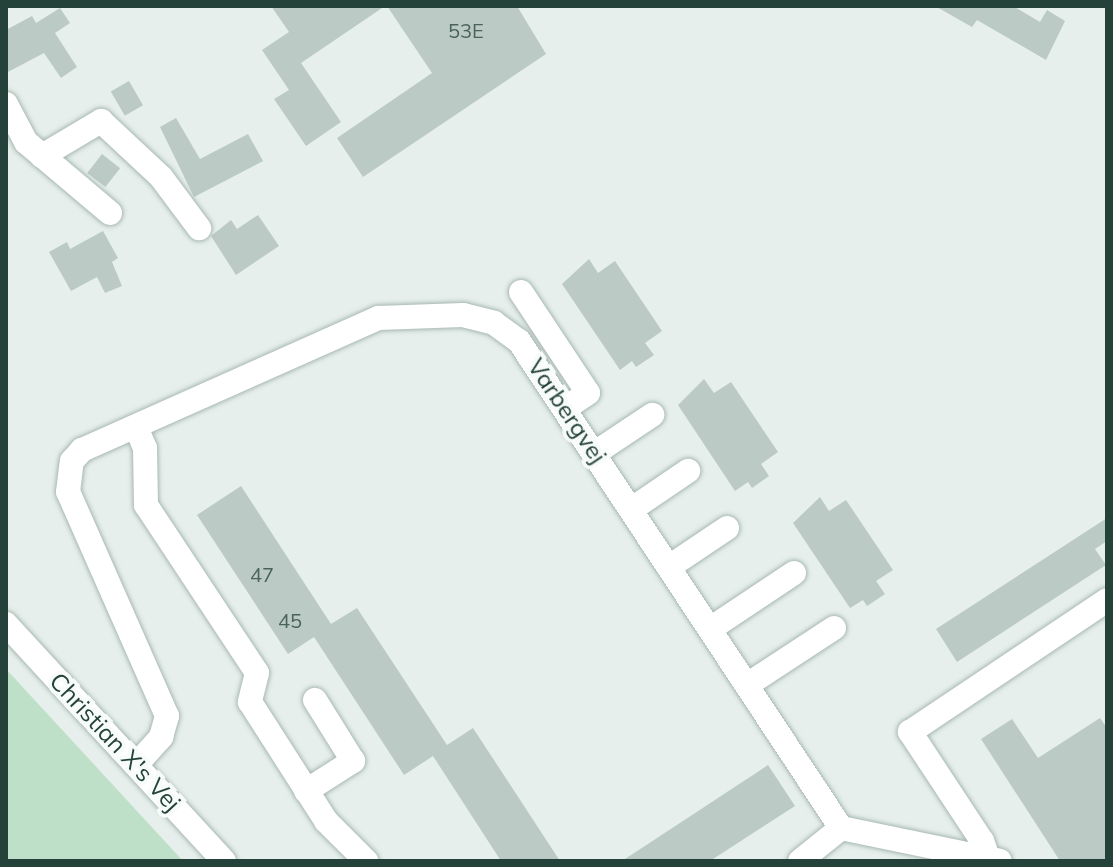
<!DOCTYPE html>
<style>
body{margin:0}
#map{position:relative;width:1113px;height:867px;overflow:hidden;background:#e6efeb;font-family:Mulish,sans-serif}
div>[style]{position:absolute}
[style*='--x']{left:calc(var(--x)*1px);top:calc(var(--y)*1px);width:calc(var(--w)*1px);rotate:calc(var(--a)*1deg)}
.green>*{inset:0;background:#bfe0c8}
.building>*{inset:0;background:#bbcac4;transform-origin:0 0}
.roads{filter:drop-shadow(0 0 2px #a8b8b2) drop-shadow(0 0 2px #a8b8b2)}
.minor>*{height:24px;margin:-12px;padding:0 12px;transform-origin:12px;border-radius:12px;background:#fff}
span{translate:-50% -50%;white-space:nowrap;text-align:center;line-height:1.15;-webkit-text-stroke:8px #f7fbf9;paint-order:stroke}
.number-label{font-size:20px;color:#4a645c}
.number-label span{-webkit-text-stroke-width:0}
.street-label{font-size:24px;color:#24423a}
.frame{position:absolute;inset:0;border:8px solid #24423a;pointer-events:none}
</style>
<div id="map">
<div class="green">
<div style="clip-path:polygon(6px 669px,183px 861px,6px 861px)"></div>
</div>
<div class="building">
<div style="clip-path:polygon(271px 6px,385px 6px,301px 63px,341px 122px,306px 146px,274px 99px,289px 90px,262px 50px,289px 32px)"></div>
<div style="clip-path:polygon(387px 6px,517px 6px,546px 54px,363px 177px,337px 138px,432px 73px)"></div>
<div style="clip-path:polygon(935px 6px,1013px 6px,1040px 22px,1047px 10px,1065px 21px,1046px 60px,977px 20px,972px 27px)"></div>
<div style="clip-path:polygon(60px 8px,70px 23px,55px 33px,77px 67px,61px 78px,44px 53px,6px 73px,6px 30px,32px 16px,36px 23px)"></div>
<div style="left:129px;top:81px;width:28px;height:21px;rotate:60deg"></div>
<div style="clip-path:polygon(176px 118px,200px 159px,248px 134px,263px 161px,194px 197px,160px 127px)"></div>
<div style="left:102px;top:154px;width:23px;height:24px;rotate:38deg"></div>
<div style="clip-path:polygon(258px 215px,279px 246px,236px 275px,211px 236px,231px 220px,237px 229px)"></div>
<div style="clip-path:polygon(103px 231px,118px 258px,112px 262px,122px 286px,105px 293px,97px 277px,71px 291px,49px 252px,67px 242px,70px 249px)"></div>
<div style="clip-path:polygon(589px 259px,598px 273px,615px 261px,662px 331px,645px 343px,654px 355px,636px 367px,632px 361px,620px 370px,562px 284px)"></div>
<div style="clip-path:polygon(704px 379px,714px 393px,731px 382px,778px 452px,761px 464px,769px 476px,752px 488px,748px 482px,735px 491px,678px 405px)"></div>
<div style="clip-path:polygon(241px 486px,331px 624px,357px 608px,447px 745px,473px 728px,560px 861px,501px 861px,433px 756px,404px 775px,314px 637px,288px 654px,197px 515px)"></div>
<div style="clip-path:polygon(820px 497px,829px 511px,846px 500px,893px 570px,876px 581px,885px 594px,867px 606px,863px 600px,850px 608px,793px 523px)"></div>
<div style="clip-path:polygon(1107px 518px,1107px 541px,1095px 549px,1106px 565px,957px 662px,936px 629px)"></div>
<div style="clip-path:polygon(1100px 718px,1107px 728px,1107px 861px,1060px 861px,981px 739px,1012px 719px,1038px 758px)"></div>
<div style="clip-path:polygon(768px 765px,795px 806px,710px 861px,622px 861px)"></div>
</div>
<div class="roads">
<div class="minor">
<div style="--x:6;--y:104;--w:43;--a:62.2"></div>
<div style="--x:26;--y:142;--w:110;--a:40.2"></div>
<div style="--x:42;--y:156;--w:69;--a:-30.7"></div>
<div style="--x:101;--y:121;--w:82;--a:43"></div>
<div style="--x:161;--y:177;--w:64;--a:53.3"></div>
<div style="--x:521;--y:292;--w:121;--a:56.4"></div>
<div style="--x:588;--y:393;--w:27;--a:146"></div>
<div style="--x:136;--y:427;--w:23;--a:67"></div>
<div style="--x:145;--y:448;--w:57;--a:89"></div>
<div style="--x:146;--y:505;--w:201;--a:56.5"></div>
<div style="--x:257;--y:673;--w:30;--a:104"></div>
<div style="--x:250;--y:702;--w:141;--a:57.4"></div>
<div style="--x:326;--y:821;--w:57;--a:45"></div>
<div style="--x:595;--y:453;--w:69;--a:-33.7"></div>
<div style="--x:632;--y:509;--w:68;--a:-34.2"></div>
<div style="--x:669;--y:567;--w:70;--a:-33.9"></div>
<div style="--x:6;--y:624;--w:322;--a:47.4"></div>
<div style="--x:710;--y:629;--w:101;--a:-33.7"></div>
<div style="--x:747;--y:685;--w:104;--a:-33.2"></div>
<div style="--x:136;--y:765;--w:38;--a:-48"></div>
<div style="--x:161;--y:737;--w:22;--a:-74"></div>
<div style="--x:167;--y:716;--w:245;--a:-113.8"></div>
<div style="--x:68;--y:492;--w:31;--a:-83"></div>
<div style="--x:72;--y:461;--w:15;--a:-48"></div>
<div style="--x:82;--y:450;--w:324;--a:-24"></div>
<div style="--x:378;--y:318;--w:85;--a:-2"></div>
<div style="--x:463;--y:315;--w:32;--a:14"></div>
<div style="--x:494;--y:323;--w:31;--a:36"></div>
<div style="--x:519;--y:341;--w:584;--a:56.53"></div>
<div style="--x:841;--y:828;--w:162;--a:11.7"></div>
<div style="--x:306;--y:791;--w:56;--a:-32.6"></div>
<div style="--x:353;--y:761;--w:72;--a:-121.9"></div>
<div style="--x:988;--y:858;--w:18;--a:-109"></div>
<div style="--x:982;--y:841;--w:131;--a:-123.4"></div>
<div style="--x:910;--y:732;--w:237;--a:-33.8"></div>
<div style="--x:800;--y:861;--w:53;--a:-38.8"></div>
</div>
</div>
<div class="number-label">
<span style="left:466px;top:30px">53E</span>
<span style="left:262px;top:574px">47</span>
<span style="left:290px;top:620px">45</span>
</div>
<div class="street-label">
<span style="left:567px;top:411px;rotate:56deg">Varbergvej</span>
<span style="left:115px;top:742px;rotate:47deg">Christian X's Vej</span>
</div>
<div class="frame"></div>
</div>
